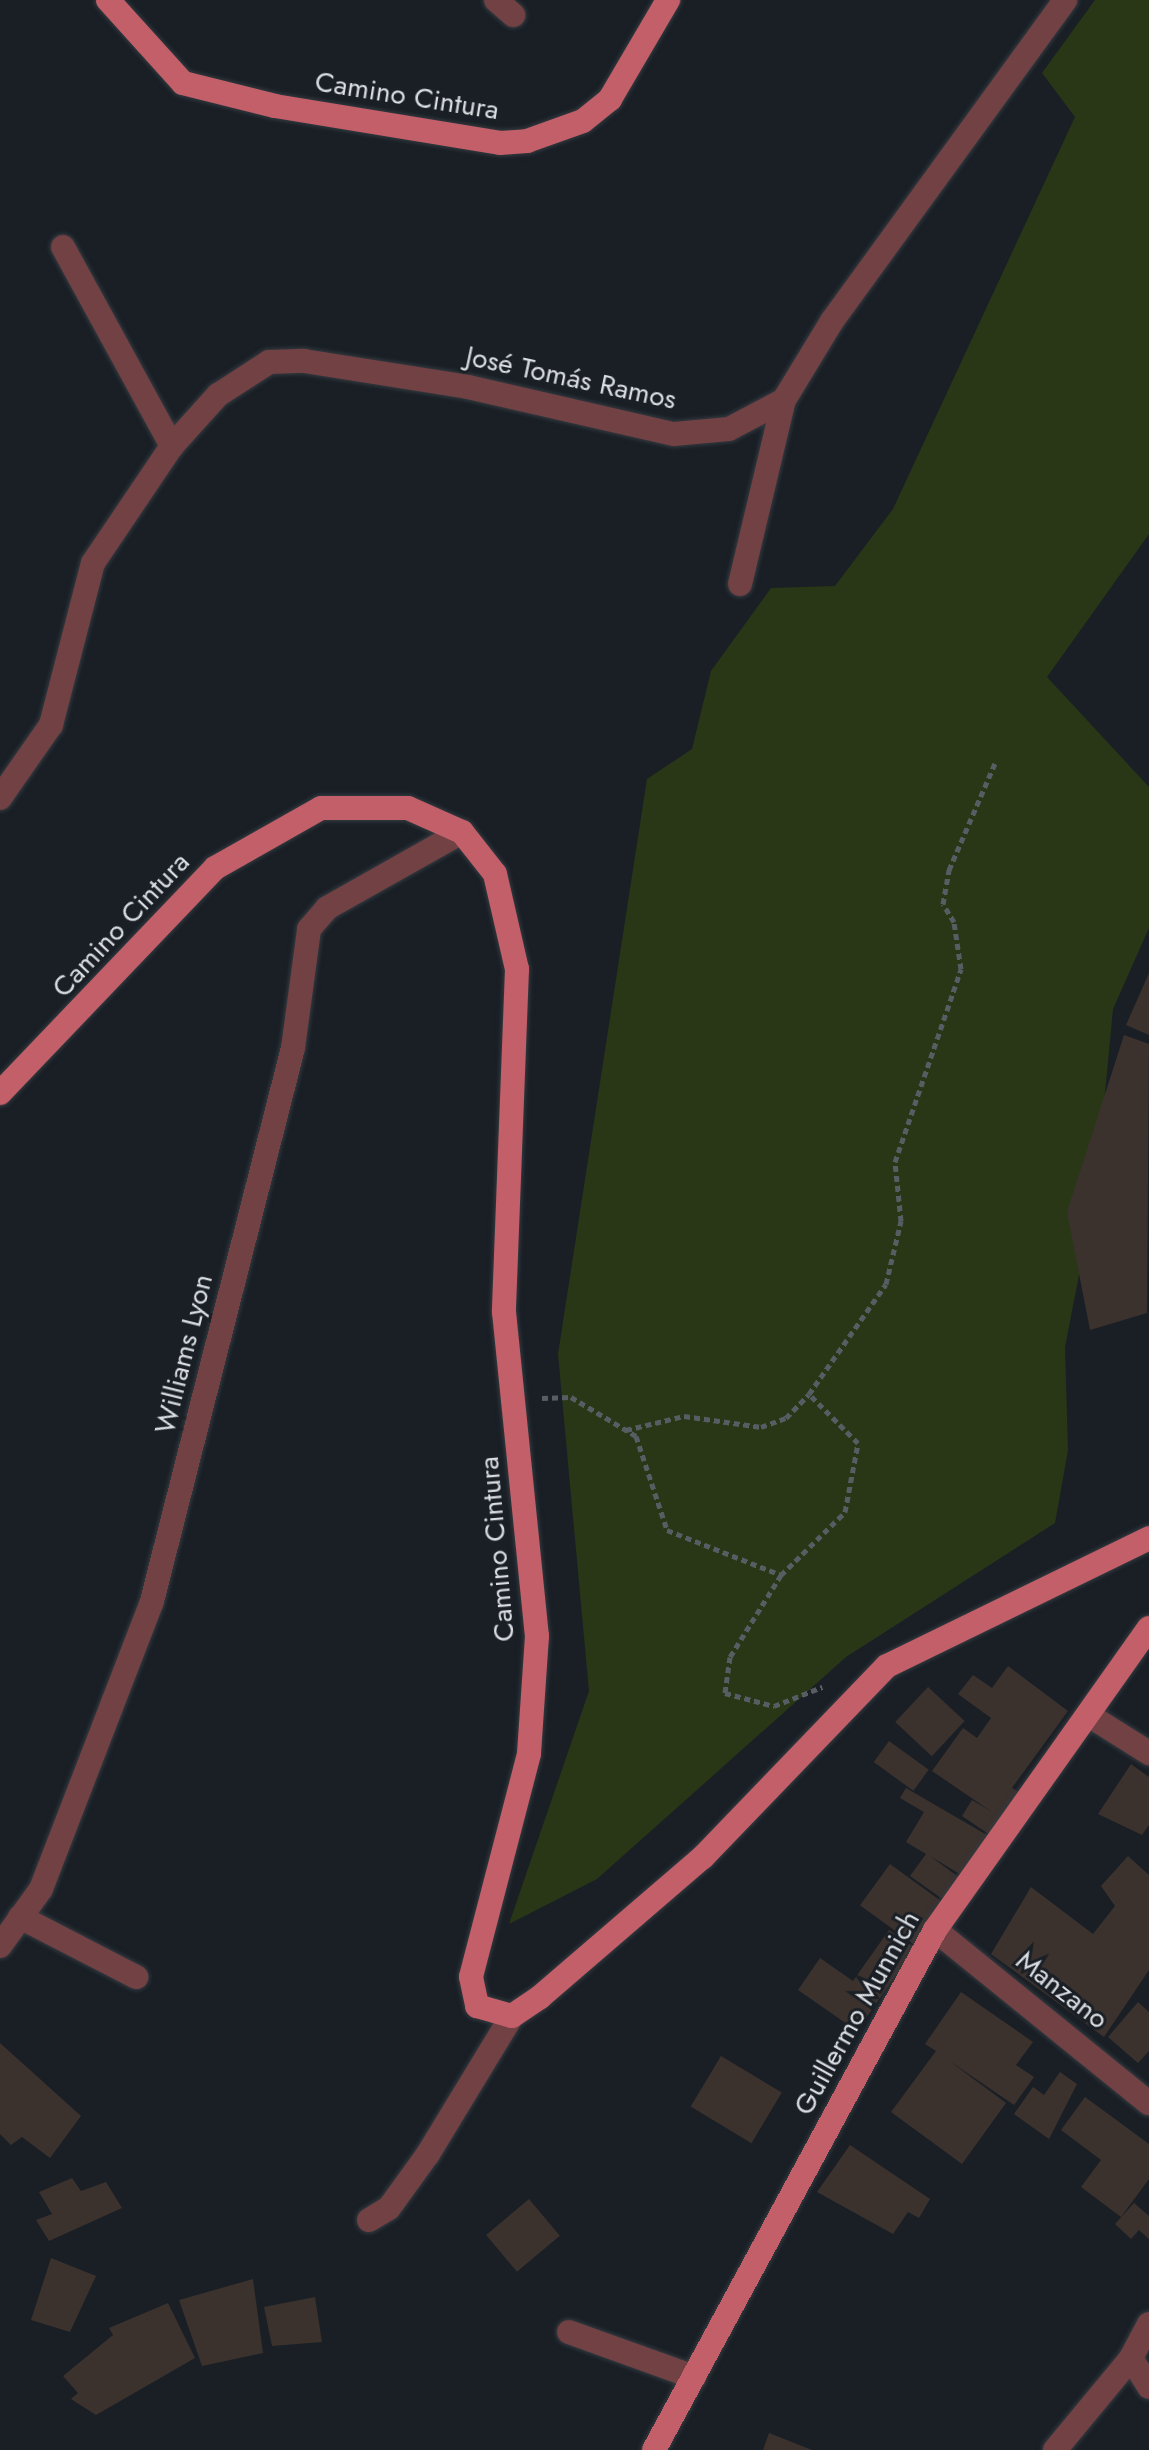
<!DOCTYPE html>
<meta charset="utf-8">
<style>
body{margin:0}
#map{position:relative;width:1149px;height:2450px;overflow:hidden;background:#191f25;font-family:Jost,sans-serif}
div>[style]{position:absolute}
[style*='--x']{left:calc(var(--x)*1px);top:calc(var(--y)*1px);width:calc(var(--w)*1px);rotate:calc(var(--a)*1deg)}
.green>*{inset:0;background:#2a3717}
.building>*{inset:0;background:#3b322e;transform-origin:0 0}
.path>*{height:5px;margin-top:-2.5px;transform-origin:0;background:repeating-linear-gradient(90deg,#575d63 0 6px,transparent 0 10px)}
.roads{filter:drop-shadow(0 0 2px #343a40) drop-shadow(0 0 2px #343a40)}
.minor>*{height:24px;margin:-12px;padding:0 12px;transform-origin:12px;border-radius:12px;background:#714144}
.major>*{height:24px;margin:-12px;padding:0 12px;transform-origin:12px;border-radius:12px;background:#c35f69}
span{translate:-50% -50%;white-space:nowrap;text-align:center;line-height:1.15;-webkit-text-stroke:6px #191f25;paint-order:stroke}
.street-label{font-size:28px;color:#dadee3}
</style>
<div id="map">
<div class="green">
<div style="clip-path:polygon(1095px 0,1149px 0,1149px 534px,1047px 677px,1149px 787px,1149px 928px,1113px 1009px,1096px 1188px,1065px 1347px,1068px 1450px,1055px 1523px,846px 1657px,597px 1879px,509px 1924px,589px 1691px,558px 1354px,647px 779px,692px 749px,711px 671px,771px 588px,835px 586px,893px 509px,1075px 117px,1042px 73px)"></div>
</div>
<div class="building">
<div style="clip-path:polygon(1149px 973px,1149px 1035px,1126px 1025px)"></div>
<div style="clip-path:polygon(1124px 1035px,1149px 1044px,1147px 1313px,1090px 1330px,1067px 1212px)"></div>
<div style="clip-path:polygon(1008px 1666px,1068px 1711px,1012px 1788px,1021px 1793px,993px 1837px,962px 1816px,972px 1800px,992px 1812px,932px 1771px,963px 1728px,977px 1738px,991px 1718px,958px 1694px,973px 1675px,992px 1688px)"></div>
<div style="left:928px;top:1687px;width:50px;height:48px;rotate:43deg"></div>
<div style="left:889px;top:1741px;width:49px;height:26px;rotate:36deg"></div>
<div style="clip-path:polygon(1131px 1764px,1149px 1777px,1149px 1825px,1142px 1835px,1098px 1814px)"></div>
<div style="clip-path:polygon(906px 1788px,992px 1838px,968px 1879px,930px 1856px,964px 1881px,948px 1903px,910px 1876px,926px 1854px,906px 1842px,924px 1812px,900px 1798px)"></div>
<div style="clip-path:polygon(1128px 1856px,1149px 1875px,1149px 1970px,1104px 2037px,991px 1954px,1031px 1887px,1093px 1934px,1115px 1906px,1101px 1886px)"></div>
<div style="left:890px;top:1864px;width:71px;height:51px;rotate:36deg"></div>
<div style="clip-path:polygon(889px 1930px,915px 1948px,857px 2031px,798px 1990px,820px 1958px,853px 1981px)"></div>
<div style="clip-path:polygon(961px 1992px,1033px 2042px,1016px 2065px,1034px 2077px,1014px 2105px,948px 2060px,1006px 2103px,962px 2164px,891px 2112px,936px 2051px,925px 2044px)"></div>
<div style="clip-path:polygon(1138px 2002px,1149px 2012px,1149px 2051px,1138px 2063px,1108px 2037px)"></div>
<div style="clip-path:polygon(0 2043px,81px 2116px,50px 2158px,22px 2137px,11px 2145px,0 2134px)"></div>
<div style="left:721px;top:2056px;width:71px;height:59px;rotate:31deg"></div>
<div style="clip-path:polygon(1060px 2072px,1077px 2084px,1049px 2139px,1014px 2114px,1033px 2087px,1044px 2095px)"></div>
<div style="clip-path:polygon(1085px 2097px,1149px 2144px,1149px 2179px,1121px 2217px,1081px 2187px,1101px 2160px,1061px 2130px)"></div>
<div style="clip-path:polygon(850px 2145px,930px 2199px,919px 2218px,908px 2212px,893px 2234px,817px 2192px)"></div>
<div style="clip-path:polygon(72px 2178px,81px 2191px,106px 2182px,122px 2208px,49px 2241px,36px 2220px,52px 2214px,39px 2192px)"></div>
<div style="left:529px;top:2199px;width:48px;height:56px;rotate:50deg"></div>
<div style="clip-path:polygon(1134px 2203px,1149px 2216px,1149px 2239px,1139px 2230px,1131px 2239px,1115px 2224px)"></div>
<div style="clip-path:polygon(51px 2258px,96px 2276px,70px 2332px,31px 2320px)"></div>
<div style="clip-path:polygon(253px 2279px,263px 2353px,202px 2366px,179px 2300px)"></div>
<div style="clip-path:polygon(315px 2297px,322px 2342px,272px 2346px,264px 2307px)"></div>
<div style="clip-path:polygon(168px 2303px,195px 2358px,96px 2415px,71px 2399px,78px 2393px,63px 2376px,113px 2335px,109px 2328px)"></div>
<div style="clip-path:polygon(769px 2433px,812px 2450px,763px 2450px)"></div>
</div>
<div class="path">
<div style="--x:542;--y:1398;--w:29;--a:-2"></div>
<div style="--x:571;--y:1397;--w:76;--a:31"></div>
<div style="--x:636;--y:1436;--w:99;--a:71.7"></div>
<div style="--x:667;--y:1530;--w:123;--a:21.5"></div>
<div style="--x:781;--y:1575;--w:97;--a:121.9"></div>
<div style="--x:730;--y:1657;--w:36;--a:98"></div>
<div style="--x:725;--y:1693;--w:51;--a:14.9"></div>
<div style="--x:774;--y:1706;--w:52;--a:-21.6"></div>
<div style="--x:626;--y:1430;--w:60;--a:-13.6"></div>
<div style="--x:684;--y:1416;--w:78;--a:8.1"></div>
<div style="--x:761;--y:1427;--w:27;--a:-20"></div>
<div style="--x:786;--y:1418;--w:33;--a:-46"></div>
<div style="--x:781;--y:1575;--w:90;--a:-44.5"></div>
<div style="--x:845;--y:1512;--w:70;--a:-79.3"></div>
<div style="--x:858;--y:1443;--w:69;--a:-135"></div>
<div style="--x:809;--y:1394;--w:134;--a:-55"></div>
<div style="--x:886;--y:1284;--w:65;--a:-76.6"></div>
<div style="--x:901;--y:1221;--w:59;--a:-95.8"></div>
<div style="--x:895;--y:1162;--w:204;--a:-71.1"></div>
<div style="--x:961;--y:969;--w:48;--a:-98.5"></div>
<div style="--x:954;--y:922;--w:21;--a:-121"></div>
<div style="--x:943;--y:904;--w:35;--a:-80"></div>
<div style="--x:949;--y:870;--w:119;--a:-66.7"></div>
</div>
<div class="roads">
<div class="minor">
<div style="--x:496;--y:0;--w:23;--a:41"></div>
<div style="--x:63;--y:247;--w:227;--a:61.3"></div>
<div style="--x:740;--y:584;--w:189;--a:-76.6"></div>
<div style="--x:0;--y:798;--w:89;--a:-55.1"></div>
<div style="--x:51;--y:725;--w:167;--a:-75.5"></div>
<div style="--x:93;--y:563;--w:141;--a:-56"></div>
<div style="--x:172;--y:446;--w:69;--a:-48"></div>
<div style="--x:218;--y:395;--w:61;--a:-32.9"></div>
<div style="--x:269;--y:362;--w:35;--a:-2"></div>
<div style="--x:304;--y:361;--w:166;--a:9"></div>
<div style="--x:468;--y:387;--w:211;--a:12.9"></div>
<div style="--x:674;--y:434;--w:55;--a:-5.2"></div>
<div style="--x:729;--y:429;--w:62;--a:-27.8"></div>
<div style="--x:784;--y:400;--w:92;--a:-58.7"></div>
<div style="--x:832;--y:321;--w:397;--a:-54"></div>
<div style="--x:1090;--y:1716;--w:70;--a:32.1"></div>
<div style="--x:20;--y:1917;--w:131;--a:27.3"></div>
<div style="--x:935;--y:1930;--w:275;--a:39"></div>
<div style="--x:0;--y:1946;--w:70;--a:-54.3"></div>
<div style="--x:41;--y:1889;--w:309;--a:-68.9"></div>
<div style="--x:152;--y:1601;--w:571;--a:-75.7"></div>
<div style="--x:293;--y:1048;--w:120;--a:-82.3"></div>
<div style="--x:309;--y:929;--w:28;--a:-49"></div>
<div style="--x:327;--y:908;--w:155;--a:-29.4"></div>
<div style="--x:369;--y:2220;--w:23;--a:-31"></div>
<div style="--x:389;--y:2208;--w:67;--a:-54.2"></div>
<div style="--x:428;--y:2154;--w:162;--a:-58.7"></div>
<div style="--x:1149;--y:2324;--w:38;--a:118"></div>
<div style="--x:1131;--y:2358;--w:34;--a:58"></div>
<div style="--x:569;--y:2332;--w:133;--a:19.8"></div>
<div style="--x:1055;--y:2450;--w:119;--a:-50.4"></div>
</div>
<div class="major">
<div style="--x:108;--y:0;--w:112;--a:47.9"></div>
<div style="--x:183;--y:83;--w:95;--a:14"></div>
<div style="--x:275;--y:106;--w:228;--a:9.3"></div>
<div style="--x:500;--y:143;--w:27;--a:-4"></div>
<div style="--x:527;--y:141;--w:59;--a:-19.7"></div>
<div style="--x:583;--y:121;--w:35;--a:-39"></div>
<div style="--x:610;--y:99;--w:115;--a:-59.6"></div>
<div style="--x:0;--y:1093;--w:311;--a:-46.3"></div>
<div style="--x:215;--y:868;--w:122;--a:-29.5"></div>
<div style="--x:321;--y:808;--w:87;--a:0"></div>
<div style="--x:408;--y:808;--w:59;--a:24"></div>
<div style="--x:462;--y:832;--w:53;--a:51.8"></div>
<div style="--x:495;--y:874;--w:98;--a:77"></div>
<div style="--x:517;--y:969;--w:343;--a:92.2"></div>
<div style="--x:504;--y:1312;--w:326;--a:84.2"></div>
<div style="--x:537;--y:1636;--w:118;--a:93.9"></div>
<div style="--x:529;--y:1754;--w:230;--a:104.6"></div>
<div style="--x:471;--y:1977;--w:30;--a:78"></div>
<div style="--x:477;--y:2006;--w:36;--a:16"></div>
<div style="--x:512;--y:2016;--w:34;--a:-34"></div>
<div style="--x:540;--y:1997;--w:215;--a:-40.7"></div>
<div style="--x:703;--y:1857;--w:265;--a:-46.1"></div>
<div style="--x:887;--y:1666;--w:292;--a:-26"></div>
<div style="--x:654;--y:2450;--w:591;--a:-61.61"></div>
<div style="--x:935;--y:1930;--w:370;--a:-54.7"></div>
</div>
</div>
<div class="street-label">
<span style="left:407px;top:96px;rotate:9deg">Camino Cintura</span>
<span style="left:571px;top:378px;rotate:12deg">José Tomás Ramos</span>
<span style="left:121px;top:925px;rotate:-47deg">Camino Cintura</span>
<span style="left:184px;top:1354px;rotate:-76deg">Williams Lyon</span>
<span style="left:497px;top:1549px;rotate:-95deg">Camino Cintura</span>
<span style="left:1062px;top:1990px;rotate:38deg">Manzano</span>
<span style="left:857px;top:2013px;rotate:-61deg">Guillermo Munnich</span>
</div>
</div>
